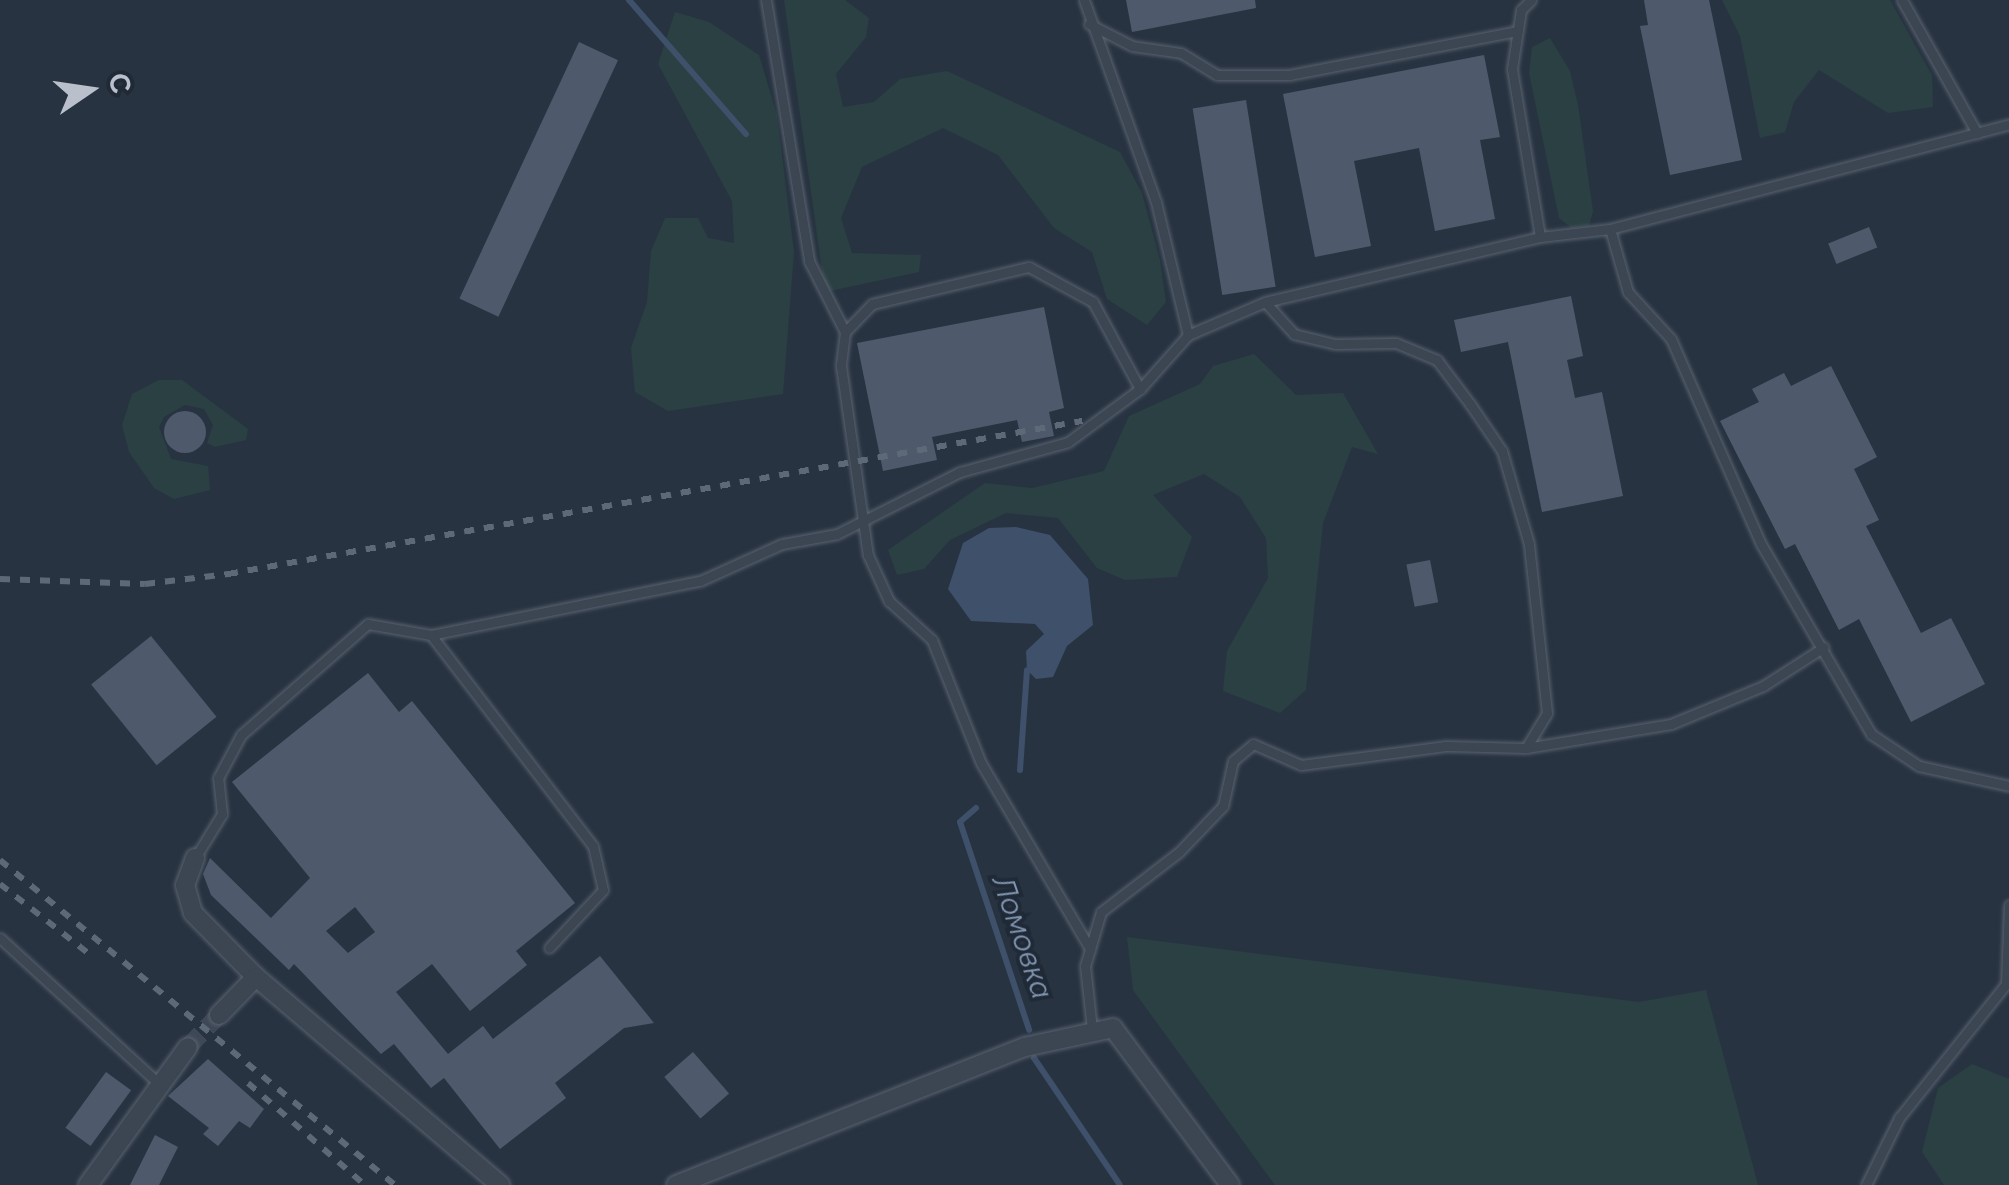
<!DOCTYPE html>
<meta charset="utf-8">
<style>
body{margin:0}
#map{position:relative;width:2009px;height:1185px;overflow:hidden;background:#283342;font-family:Raleway,sans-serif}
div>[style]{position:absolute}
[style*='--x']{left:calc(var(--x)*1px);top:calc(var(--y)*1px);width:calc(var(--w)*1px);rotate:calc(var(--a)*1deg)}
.green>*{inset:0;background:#2a4043}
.water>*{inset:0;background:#3e506a}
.stream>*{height:6px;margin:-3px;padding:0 3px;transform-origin:3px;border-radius:3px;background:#3e506a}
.building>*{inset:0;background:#4e5a6b;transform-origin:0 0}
.round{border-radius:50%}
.street-tunnel>*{height:18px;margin-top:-9px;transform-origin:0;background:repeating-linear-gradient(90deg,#3e4857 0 18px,transparent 0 27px)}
.roads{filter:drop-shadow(0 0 2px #5a636f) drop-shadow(0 0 2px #5a636f)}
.lane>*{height:9px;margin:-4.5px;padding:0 4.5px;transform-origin:4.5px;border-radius:4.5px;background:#3c4552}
.street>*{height:18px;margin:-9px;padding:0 9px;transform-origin:9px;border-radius:9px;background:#3c4552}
.rail>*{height:6px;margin-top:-3px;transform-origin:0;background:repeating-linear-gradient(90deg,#5e6978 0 10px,transparent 0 20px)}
span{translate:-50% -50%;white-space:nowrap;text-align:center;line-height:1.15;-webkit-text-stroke:8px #202a37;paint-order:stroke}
.water-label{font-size:30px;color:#8296b2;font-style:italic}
.north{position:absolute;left:40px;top:40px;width:100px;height:100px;-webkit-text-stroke:8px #202a37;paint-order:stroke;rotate:77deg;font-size:28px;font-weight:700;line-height:40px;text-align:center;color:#b9c0cc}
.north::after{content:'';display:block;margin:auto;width:35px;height:45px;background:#b9c0cc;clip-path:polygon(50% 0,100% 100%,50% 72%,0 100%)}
</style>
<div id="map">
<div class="green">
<div style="clip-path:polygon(784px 0,845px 0,869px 18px,866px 37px,836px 74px,843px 107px,874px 102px,900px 79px,947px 71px,1120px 152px,1142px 193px,1160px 260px,1166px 302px,1147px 325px,1107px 299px,1092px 252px,1054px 228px,998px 155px,943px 128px,862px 167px,841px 218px,852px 253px,921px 255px,919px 272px,825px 292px)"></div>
<div style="clip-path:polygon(1722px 0,1890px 0,1932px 75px,1933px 107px,1888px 113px,1819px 70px,1794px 102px,1785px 132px,1760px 138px,1740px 36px)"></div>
<div style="clip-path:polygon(675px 12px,709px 22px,759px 55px,777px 115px,794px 252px,783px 394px,668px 411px,635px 392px,631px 348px,647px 302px,651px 251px,665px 218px,698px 218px,708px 238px,734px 243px,732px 201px,658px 64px)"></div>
<div style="clip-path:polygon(1550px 38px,1570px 71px,1578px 105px,1593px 211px,1589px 226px,1571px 228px,1559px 218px,1529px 73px,1532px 47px)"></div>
<div style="clip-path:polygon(1254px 354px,1296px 395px,1343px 393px,1378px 454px,1352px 447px,1323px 523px,1306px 690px,1280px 713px,1223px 691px,1227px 651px,1268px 578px,1266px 538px,1240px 497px,1204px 474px,1153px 495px,1192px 537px,1177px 577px,1125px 580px,1097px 568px,1058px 518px,1006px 513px,950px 540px,924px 569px,897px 575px,888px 550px,985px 483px,1032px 488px,1104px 471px,1129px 416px,1200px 384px,1213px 366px)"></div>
<div style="clip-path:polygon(159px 380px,182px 380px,248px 429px,246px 440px,215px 447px,207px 443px,213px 425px,204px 409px,185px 405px,164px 417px,159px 427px,171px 459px,208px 466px,210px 490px,174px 499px,154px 488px,129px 452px,122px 425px,132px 394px)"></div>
<div style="clip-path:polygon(1127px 937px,1639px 1002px,1706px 990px,1758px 1185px,1275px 1185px,1133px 990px)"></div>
<div style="clip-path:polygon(1972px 1064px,2009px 1079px,2009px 1185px,1944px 1185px,1922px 1152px,1938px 1088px)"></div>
</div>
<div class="water">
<div style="clip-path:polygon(1016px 527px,1050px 535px,1088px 579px,1093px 625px,1067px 646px,1053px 677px,1036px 679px,1027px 670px,1026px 651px,1044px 634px,1035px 624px,971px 621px,948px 589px,963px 543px,989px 528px)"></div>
</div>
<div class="stream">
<div style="--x:629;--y:0;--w:178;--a:48.9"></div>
<div style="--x:1020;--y:770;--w:100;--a:-86"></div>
<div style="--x:976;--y:808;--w:21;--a:139"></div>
<div style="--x:960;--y:822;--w:219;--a:71.6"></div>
<div style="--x:1034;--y:1058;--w:153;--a:55.9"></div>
</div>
<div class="building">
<div style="clip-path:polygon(1126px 0,1255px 0,1256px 8px,1132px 32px)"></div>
<div style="clip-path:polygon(1644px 0,1709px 0,1742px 160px,1670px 175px,1640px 26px,1648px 25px)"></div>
<div style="left:579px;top:42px;width:43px;height:283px;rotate:25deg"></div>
<div style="clip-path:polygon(1484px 55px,1500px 137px,1480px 140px,1495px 219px,1435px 231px,1419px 148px,1354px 161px,1371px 246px,1315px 257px,1283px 94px)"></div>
<div style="left:1246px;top:100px;width:189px;height:54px;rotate:81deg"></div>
<div style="left:1869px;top:227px;width:22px;height:44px;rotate:68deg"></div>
<div style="clip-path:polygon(1571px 296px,1583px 356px,1567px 360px,1575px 398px,1602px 392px,1623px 496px,1542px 512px,1508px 342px,1461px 352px,1454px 320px)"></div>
<div style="clip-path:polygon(1044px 307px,1064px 408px,1049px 412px,1054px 436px,1022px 442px,1017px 420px,932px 437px,937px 460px,883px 471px,857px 343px)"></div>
<div style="clip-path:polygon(1831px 366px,1877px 457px,1854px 469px,1879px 520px,1866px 526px,1921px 633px,1951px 618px,1985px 684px,1911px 722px,1859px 619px,1839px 630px,1795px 544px,1785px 549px,1720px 421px,1759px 402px,1752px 389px,1784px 373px,1791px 386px)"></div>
<div class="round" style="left:164px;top:411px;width:42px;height:42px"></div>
<div style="left:1430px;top:560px;width:43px;height:24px;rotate:79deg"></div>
<div style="left:151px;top:636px;width:104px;height:77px;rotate:51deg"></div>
<div style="clip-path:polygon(evenodd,368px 673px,399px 712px,412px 701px,575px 903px,516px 951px,527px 965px,470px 1011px,432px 964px,396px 992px,448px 1054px,483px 1026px,493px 1039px,600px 956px,654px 1023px,624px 1028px,555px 1083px,566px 1098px,500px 1149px,444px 1078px,431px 1088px,394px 1044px,381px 1054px,294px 964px,289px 970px,211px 895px,203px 874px,210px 858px,271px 918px,310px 878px,232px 782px,368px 673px,355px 907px,375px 932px,348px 953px,326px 931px,355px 907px)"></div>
<div style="left:693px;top:1052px;width:55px;height:38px;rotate:49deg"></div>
<div style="clip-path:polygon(208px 1059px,264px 1109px,250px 1128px,239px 1121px,218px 1146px,203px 1134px,209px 1128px,168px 1096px)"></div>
<div style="left:106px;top:1072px;width:31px;height:69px;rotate:36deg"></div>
<div style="clip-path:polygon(155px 1135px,178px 1147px,159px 1185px,130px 1185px)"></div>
</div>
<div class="street-tunnel">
<div style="--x:188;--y:1047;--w:45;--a:-45.9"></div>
</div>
<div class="roads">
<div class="lane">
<div style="--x:766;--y:0;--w:265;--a:80.6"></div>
<div style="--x:809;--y:261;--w:80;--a:63.1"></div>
<div style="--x:845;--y:332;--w:34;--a:97"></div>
<div style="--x:841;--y:366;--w:191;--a:81.9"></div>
<div style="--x:868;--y:555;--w:51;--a:65.5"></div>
<div style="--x:889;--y:601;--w:58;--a:42.2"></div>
<div style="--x:932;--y:640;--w:132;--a:68.3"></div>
<div style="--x:981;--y:763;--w:216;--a:59.6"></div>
<div style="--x:1084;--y:0;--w:214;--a:70.4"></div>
<div style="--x:1156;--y:202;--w:137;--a:76.5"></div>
<div style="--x:1531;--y:0;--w:14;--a:135"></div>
<div style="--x:1521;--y:10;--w:60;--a:98.7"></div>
<div style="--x:1512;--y:69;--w:170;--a:80.5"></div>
<div style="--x:1902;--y:0;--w:153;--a:60.6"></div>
<div style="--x:1089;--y:24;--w:48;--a:27.1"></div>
<div style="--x:1132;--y:46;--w:49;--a:8.1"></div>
<div style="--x:1181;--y:53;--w:42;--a:31.4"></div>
<div style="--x:1217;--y:75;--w:72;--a:0"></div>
<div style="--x:1289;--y:75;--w:233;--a:-10.9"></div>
<div style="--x:1610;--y:229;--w:66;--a:74.1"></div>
<div style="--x:1628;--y:292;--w:64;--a:47.5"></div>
<div style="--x:1671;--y:339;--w:224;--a:66.3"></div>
<div style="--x:1761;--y:544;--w:220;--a:59.9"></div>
<div style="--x:1871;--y:734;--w:58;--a:33.7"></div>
<div style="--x:1919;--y:766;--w:92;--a:12.5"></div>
<div style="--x:845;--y:332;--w:39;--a:-46"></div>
<div style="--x:872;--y:304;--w:161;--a:-13.3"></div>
<div style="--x:1029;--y:267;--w:73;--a:28.7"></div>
<div style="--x:1093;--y:302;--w:99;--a:61.6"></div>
<div style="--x:431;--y:635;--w:274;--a:-11.4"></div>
<div style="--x:700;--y:581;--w:90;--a:-24.3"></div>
<div style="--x:782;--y:544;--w:56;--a:-10.3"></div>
<div style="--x:837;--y:534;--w:138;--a:-26.8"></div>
<div style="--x:960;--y:472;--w:112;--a:-15.5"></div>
<div style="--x:1068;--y:442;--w:89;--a:-36.4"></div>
<div style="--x:1140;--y:389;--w:72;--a:-48.4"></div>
<div style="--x:1188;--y:335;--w:84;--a:-23.2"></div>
<div style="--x:1265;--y:302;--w:283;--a:-13.3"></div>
<div style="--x:1540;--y:237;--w:70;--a:-6.5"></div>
<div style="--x:1610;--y:229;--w:413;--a:-14.7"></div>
<div style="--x:1526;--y:748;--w:147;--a:-9.4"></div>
<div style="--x:1671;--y:724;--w:100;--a:-22.4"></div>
<div style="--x:1763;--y:686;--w:72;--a:-32.6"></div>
<div style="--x:195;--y:858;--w:52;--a:-58.5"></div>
<div style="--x:222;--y:814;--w:36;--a:-96"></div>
<div style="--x:218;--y:778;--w:49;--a:-61.9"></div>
<div style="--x:241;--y:735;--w:169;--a:-41.2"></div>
<div style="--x:368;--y:624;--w:64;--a:9.9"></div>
<div style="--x:431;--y:635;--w:266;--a:52.5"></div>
<div style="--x:593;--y:846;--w:45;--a:77.2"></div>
<div style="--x:603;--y:890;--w:79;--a:133"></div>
<div style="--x:0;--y:938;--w:214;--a:42.5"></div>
<div style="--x:1092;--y:1029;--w:63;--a:-96.3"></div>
<div style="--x:1085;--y:966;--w:56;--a:-73.5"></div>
<div style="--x:1101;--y:912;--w:98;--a:-37.6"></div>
<div style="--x:1179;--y:852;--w:64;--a:-46.3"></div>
<div style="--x:1223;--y:806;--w:46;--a:-77.5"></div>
<div style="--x:1233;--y:761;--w:26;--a:-40"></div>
<div style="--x:1253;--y:744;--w:52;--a:23.6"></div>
<div style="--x:1301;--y:765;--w:146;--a:-7.5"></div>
<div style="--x:1446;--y:746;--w:80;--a:1.4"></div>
<div style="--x:1526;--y:748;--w:41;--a:-59"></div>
<div style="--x:1547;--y:713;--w:170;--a:-96.1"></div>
<div style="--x:1529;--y:544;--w:97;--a:-106.2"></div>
<div style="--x:1502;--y:451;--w:57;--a:-124.2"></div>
<div style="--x:1470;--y:404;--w:55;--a:-126.9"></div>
<div style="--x:1437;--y:360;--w:44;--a:-157.5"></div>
<div style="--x:1396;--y:343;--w:61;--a:179.1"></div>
<div style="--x:1335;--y:344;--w:42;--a:-166.3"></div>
<div style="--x:1294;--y:334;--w:43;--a:-132.2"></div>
<div style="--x:1866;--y:1185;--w:75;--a:-63.8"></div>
<div style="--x:1899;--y:1118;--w:171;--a:-51.4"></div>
<div style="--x:2006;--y:984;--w:79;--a:-87.8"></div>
</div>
<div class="street">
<div style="--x:195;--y:858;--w:29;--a:110"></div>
<div style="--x:185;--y:885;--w:29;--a:74"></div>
<div style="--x:193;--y:913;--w:90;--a:45.5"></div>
<div style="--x:256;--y:977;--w:321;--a:40.4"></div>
<div style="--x:219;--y:1015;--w:53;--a:-45.8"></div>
<div style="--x:88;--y:1185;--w:170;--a:-54.1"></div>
<div style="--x:676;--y:1185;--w:375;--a:-21.6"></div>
<div style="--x:1025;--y:1047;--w:90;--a:-12.2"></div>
<div style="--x:1113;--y:1028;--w:196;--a:53.3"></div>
</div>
</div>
<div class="rail">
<div style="--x:0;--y:579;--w:145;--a:2"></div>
<div style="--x:145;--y:584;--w:84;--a:-6.9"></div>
<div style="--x:228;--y:574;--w:868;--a:-10.16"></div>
<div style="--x:0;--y:860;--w:512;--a:39.45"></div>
<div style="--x:0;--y:884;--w:118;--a:38.1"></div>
<div style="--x:248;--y:1083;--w:155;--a:41.1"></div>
</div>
<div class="water-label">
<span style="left:1022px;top:937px;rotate:71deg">Ломовка</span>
</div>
<div class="north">С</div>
</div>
